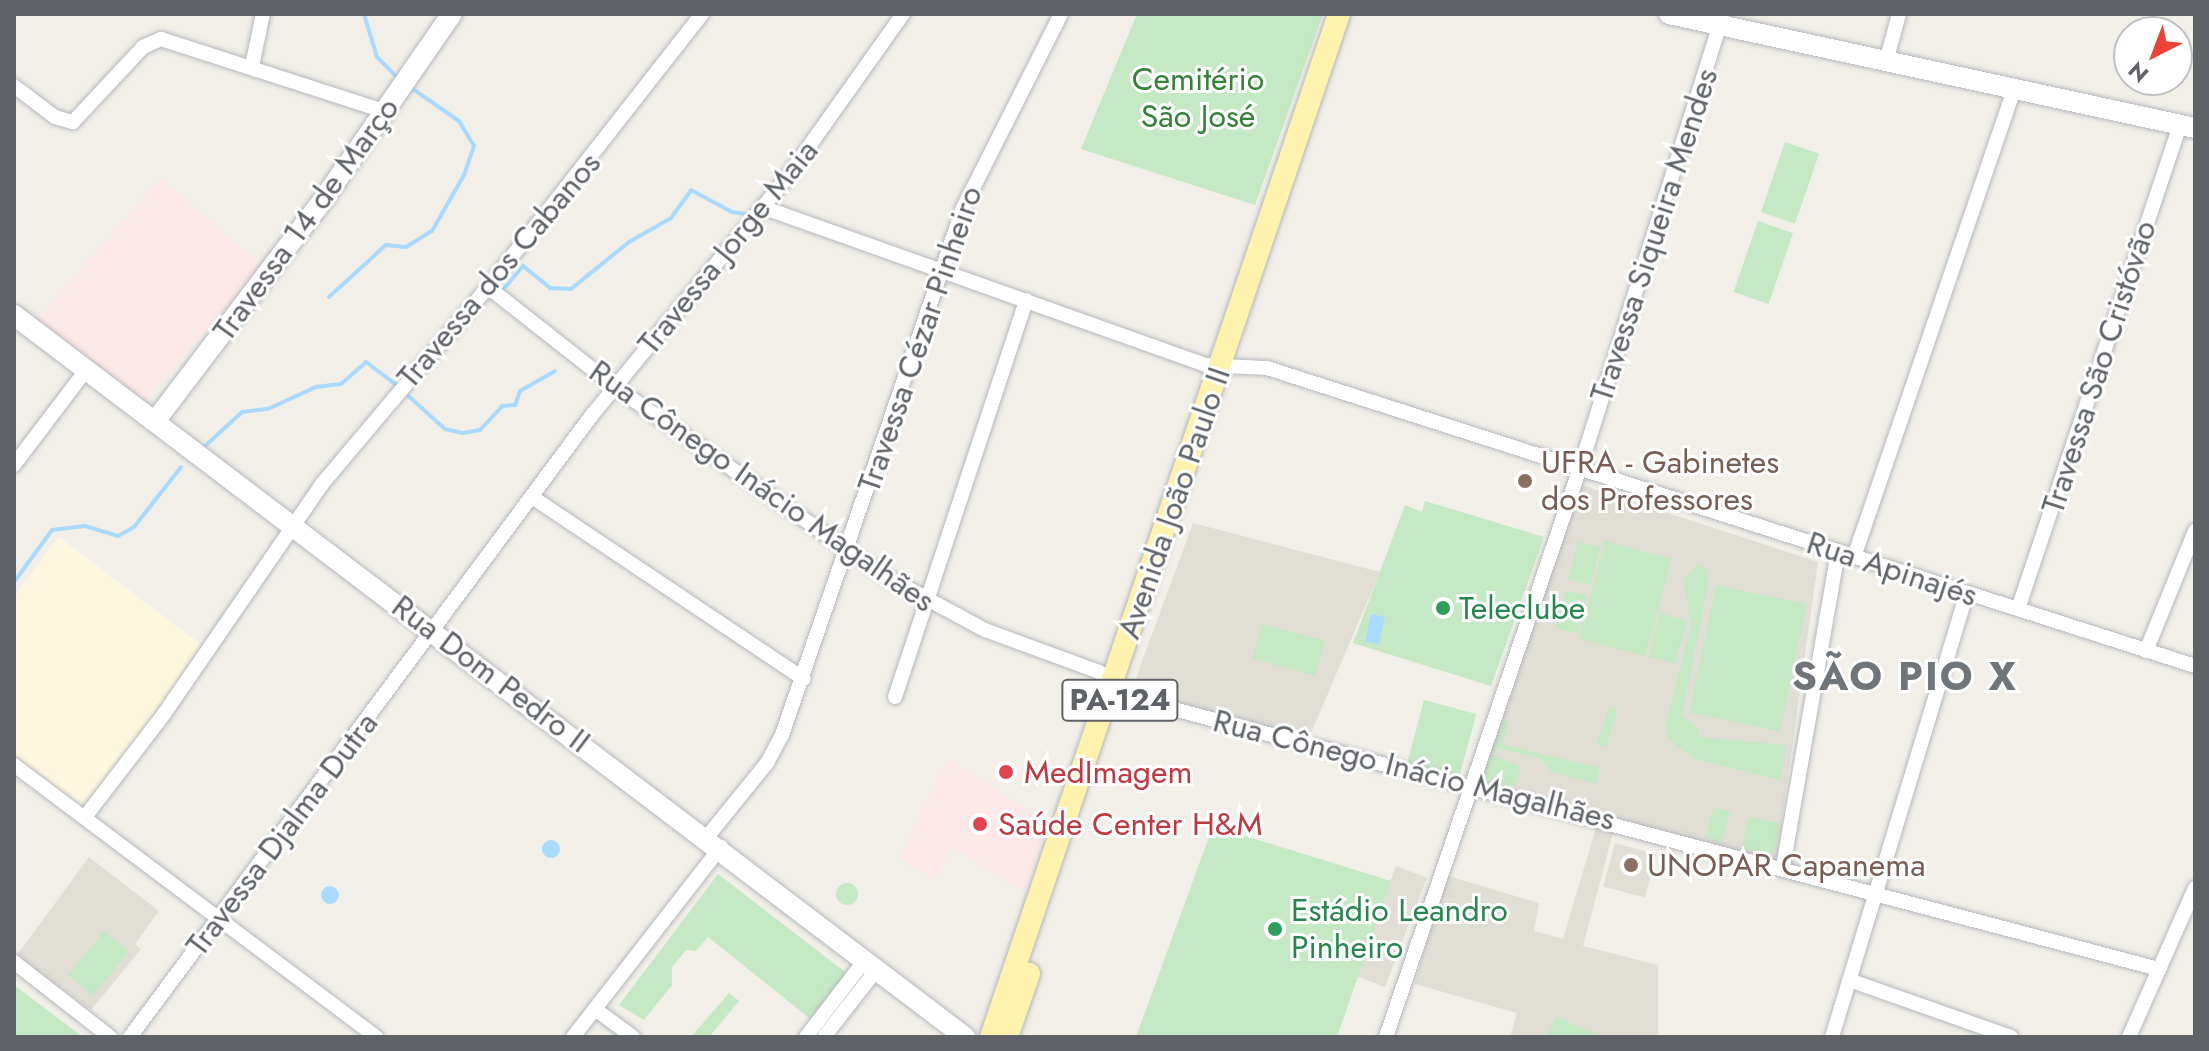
<!DOCTYPE html>
<meta charset="utf-8">
<style>
body{margin:0}
#map{position:relative;width:2209px;height:1051px;overflow:hidden;background:#f1efe8;font-family:Jost,sans-serif}
div>[style]{position:absolute}
[style*='--x']{left:calc(var(--x)*1px);top:calc(var(--y)*1px);width:calc(var(--w)*1px);rotate:calc(var(--a)*1deg)}
.commercial>*{inset:0;background:#fef7e0}
.education>*{inset:0;background:#e1ded6;transform-origin:0 0}
.medical>*{inset:0;background:#fce8e6;transform-origin:0 0}
.green>*{inset:0;background:#c5e8c5;transform-origin:0 0}
.round{border-radius:50%}
.water>*{inset:0;background:#aadaff;transform-origin:0 0}
.stream>*{height:4px;margin:-2px;padding:0 2px;transform-origin:2px;border-radius:2px;background:#aadaff}
.roads{filter:drop-shadow(0 0 2px #b5b8bc) drop-shadow(0 0 2px #b5b8bc)}
.street>*{height:14px;margin:-7px;padding:0 7px;transform-origin:7px;border-radius:7px;background:#fff}
.secondary>*{height:20px;margin:-10px;padding:0 10px;transform-origin:10px;border-radius:10px;background:#fff}
.primary>*{height:22px;margin:-11px;padding:0 11px;transform-origin:11px;border-radius:11px;background:#fff2af}
.dots>*{width:22px;height:22px;translate:-50% -50%;box-sizing:border-box;border:4px solid #fff;border-radius:50%}
span{translate:-50% -50%;white-space:nowrap;text-align:center;line-height:1.15;-webkit-text-stroke:6px #fff;paint-order:stroke}
.shield-label span{padding:2px 6px;background:#fff;border:2px solid;border-radius:6px;-webkit-text-stroke-width:0}
.shield-label{font-size:30px;color:#5f6368;font-weight:700}
.park-label{font-size:32px;color:#348238}
.street-label{font-size:32px;color:#5f6368}
.education-label{font-size:32px;color:#785e54}
.left{translate:0 -50%;text-align:left}
.leisure-label{font-size:32px;color:#27864d}
.health-label{font-size:32px;color:#be3a42}
.district-label{font-size:40px;color:#70757a;font-weight:700;letter-spacing:2px}
.frame{position:absolute;inset:0;border:16px solid #5f6368;pointer-events:none}
.north{position:absolute;left:2113px;top:16px;width:80px;height:80px;box-sizing:border-box;background:#fff;border:2px solid #bfc1c3;border-radius:50%;rotate:222deg;font-size:22px;font-weight:700;line-height:32px;text-align:center;color:#5f6368}
.north::after{content:'';display:block;margin:auto;width:28px;height:36px;background:#ea4335;clip-path:polygon(50% 0,100% 100%,50% 72%,0 100%)}
</style>
<div id="map">
<div class="commercial">
<div style="clip-path:polygon(59px 537px,204px 647px,85px 810px,14px 757px,14px 597px)"></div>
</div>
<div class="education">
<div style="clip-path:polygon(1582px 485px,1818px 562px,1776px 862px,1476px 784px)"></div>
<div style="clip-path:polygon(1193px 523px,1380px 572px,1308px 740px,1129px 697px)"></div>
<div style="clip-path:polygon(1597px 824px,1614px 829px,1583px 946px,1658px 965px,1658px 1037px,1510px 1037px,1517px 1013px,1415px 984px,1445px 875px,1539px 903px,1534px 931px,1563px 939px)"></div>
<div style="left:1615px;top:843px;width:43px;height:45px;rotate:15deg"></div>
<div style="clip-path:polygon(89px 857px,159px 911px,135px 944px,141px 949px,91px 1010px,17px 955px)"></div>
<div style="left:1396px;top:866px;width:33px;height:117px;rotate:21deg"></div>
</div>
<div class="medical">
<div style="left:161px;top:178px;width:134px;height:189px;rotate:41deg"></div>
<div style="clip-path:polygon(948px 759px,1048px 822px,1024px 892px,953px 847px,934px 880px,899px 858px)"></div>
</div>
<div class="green">
<div style="clip-path:polygon(1137px 14px,1323px 14px,1255px 205px,1081px 149px)"></div>
<div style="left:1785px;top:142px;width:36px;height:74px;rotate:19deg"></div>
<div style="left:1758px;top:221px;width:37px;height:75px;rotate:19deg"></div>
<div style="clip-path:polygon(1425px 501px,1544px 537px,1491px 686px,1353px 643px,1405px 505px,1422px 512px)"></div>
<div style="left:1605px;top:541px;width:69px;height:101px;rotate:15deg"></div>
<div style="left:1578px;top:542px;width:23px;height:39px;rotate:15deg"></div>
<div style="clip-path:polygon(1698px 564px,1708px 571px,1708px 584px,1682px 716px,1698px 728px,1699px 737px,1786px 745px,1781px 780px,1694px 759px,1668px 739px,1665px 725px,1691px 624px,1683px 580px)"></div>
<div style="left:1716px;top:585px;width:93px;height:130px;rotate:12deg"></div>
<div style="left:1565px;top:590px;width:23px;height:39px;rotate:15deg"></div>
<div style="left:1660px;top:613px;width:28px;height:45px;rotate:15deg"></div>
<div style="left:1262px;top:624px;width:65px;height:36px;rotate:15deg"></div>
<div style="left:1424px;top:700px;width:54px;height:66px;rotate:15deg"></div>
<div style="left:1609px;top:707px;width:9px;height:39px;rotate:18deg"></div>
<div style="clip-path:polygon(1498px 719px,1508px 722px,1503px 744px,1600px 768px,1596px 784px,1552px 772px,1539px 758px,1497px 748px,1494px 756px,1519px 766px,1520px 772px,1512px 790px,1483px 783px)"></div>
<div style="left:1714px;top:807px;width:17px;height:32px;rotate:17deg"></div>
<div style="left:1748px;top:817px;width:32px;height:32px;rotate:11deg"></div>
<div style="clip-path:polygon(1213px 826px,1391px 881px,1337px 1037px,1136px 1037px)"></div>
<div style="clip-path:polygon(718px 874px,849px 975px,813px 1021px,708px 937px,696px 951px,686px 950px,672px 967px,672px 985px,644px 1020px,619px 1005px)"></div>
<div class="round" style="left:836px;top:883px;width:22px;height:22px"></div>
<div style="left:104px;top:931px;width:32px;height:57px;rotate:39deg"></div>
<div style="clip-path:polygon(14px 985px,83px 1037px,14px 1037px)"></div>
<div style="clip-path:polygon(729px 993px,739px 1001px,709px 1037px,691px 1037px)"></div>
<div style="clip-path:polygon(1556px 1017px,1605px 1037px,1547px 1037px)"></div>
</div>
<div class="water">
<div style="left:1371px;top:614px;width:14px;height:28px;rotate:12deg"></div>
<div class="round" style="left:542px;top:840px;width:18px;height:18px"></div>
<div class="round" style="left:321px;top:886px;width:18px;height:18px"></div>
</div>
<div class="stream">
<div style="--x:364;--y:14;--w:45;--a:73.2"></div>
<div style="--x:377;--y:57;--w:33;--a:45"></div>
<div style="--x:502;--y:291;--w:33;--a:-50"></div>
<div style="--x:523;--y:266;--w:35;--a:39"></div>
<div style="--x:550;--y:288;--w:21;--a:3"></div>
<div style="--x:571;--y:289;--w:75;--a:-39"></div>
<div style="--x:629;--y:242;--w:48;--a:-29.7"></div>
<div style="--x:671;--y:218;--w:34;--a:-54"></div>
<div style="--x:691;--y:190;--w:47;--a:28.2"></div>
<div style="--x:732;--y:212;--w:14;--a:8"></div>
<div style="--x:329;--y:297;--w:77;--a:-42.4"></div>
<div style="--x:386;--y:245;--w:20;--a:6"></div>
<div style="--x:406;--y:247;--w:31;--a:-32"></div>
<div style="--x:432;--y:231;--w:64;--a:-60.3"></div>
<div style="--x:464;--y:175;--w:31;--a:-71"></div>
<div style="--x:474;--y:146;--w:29;--a:-121"></div>
<div style="--x:459;--y:121;--w:56;--a:-145.2"></div>
<div style="--x:405;--y:393;--w:54;--a:42"></div>
<div style="--x:445;--y:429;--w:18;--a:13"></div>
<div style="--x:463;--y:433;--w:17;--a:-10"></div>
<div style="--x:480;--y:430;--w:33;--a:-47"></div>
<div style="--x:502;--y:406;--w:13;--a:-4"></div>
<div style="--x:515;--y:405;--w:15;--a:-70"></div>
<div style="--x:520;--y:391;--w:40;--a:-29.7"></div>
<div style="--x:205;--y:446;--w:50;--a:-42.6"></div>
<div style="--x:242;--y:412;--w:26;--a:-7"></div>
<div style="--x:268;--y:409;--w:53;--a:-24.6"></div>
<div style="--x:316;--y:387;--w:25;--a:-7"></div>
<div style="--x:341;--y:384;--w:33;--a:-41"></div>
<div style="--x:366;--y:362;--w:41;--a:37.1"></div>
<div style="--x:14;--y:582;--w:64;--a:-53.8"></div>
<div style="--x:52;--y:530;--w:33;--a:-7"></div>
<div style="--x:85;--y:526;--w:34;--a:17"></div>
<div style="--x:118;--y:536;--w:18;--a:-29"></div>
<div style="--x:134;--y:527;--w:76;--a:-51.9"></div>
</div>
<div class="roads">
<div class="street">
<div style="--x:1886;--y:62;--w:50;--a:-74.8"></div>
<div style="--x:252;--y:66;--w:53;--a:-78.1"></div>
<div style="--x:14;--y:86;--w:51;--a:37.1"></div>
<div style="--x:55;--y:117;--w:19;--a:16"></div>
<div style="--x:73;--y:122;--w:103;--a:-47"></div>
<div style="--x:143;--y:47;--w:20;--a:-24"></div>
<div style="--x:161;--y:39;--w:237;--a:17.9"></div>
<div style="--x:762;--y:207;--w:470;--a:19.6"></div>
<div style="--x:1205;--y:365;--w:62;--a:2.8"></div>
<div style="--x:1267;--y:368;--w:975;--a:17.8"></div>
<div style="--x:488;--y:287;--w:162;--a:38.2"></div>
<div style="--x:615;--y:387;--w:330;--a:35"></div>
<div style="--x:885;--y:576;--w:114;--a:28.4"></div>
<div style="--x:985;--y:630;--w:121;--a:20.2"></div>
<div style="--x:1099;--y:672;--w:53;--a:33.4"></div>
<div style="--x:1143;--y:701;--w:1051;--a:14.78"></div>
<div style="--x:14;--y:465;--w:119;--a:-52.8"></div>
<div style="--x:532;--y:497;--w:327;--a:33.8"></div>
<div style="--x:1854;--y:557;--w:495;--a:-71.1"></div>
<div style="--x:2018;--y:609;--w:510;--a:-71.49"></div>
<div style="--x:2146;--y:651;--w:130;--a:-67.8"></div>
<div style="--x:895;--y:697;--w:418;--a:-71.7"></div>
<div style="--x:14;--y:765;--w:453;--a:36.9"></div>
<div style="--x:85;--y:817;--w:130;--a:-52.5"></div>
<div style="--x:164;--y:714;--w:280;--a:-55.5"></div>
<div style="--x:323;--y:483;--w:256;--a:-49.9"></div>
<div style="--x:488;--y:287;--w:347;--a:-51.9"></div>
<div style="--x:707;--y:837;--w:95;--a:-51"></div>
<div style="--x:767;--y:763;--w:32;--a:-62"></div>
<div style="--x:782;--y:735;--w:557;--a:-71.04"></div>
<div style="--x:963;--y:208;--w:217;--a:-63.2"></div>
<div style="--x:1783;--y:867;--w:320;--a:-80.1"></div>
<div style="--x:14;--y:962;--w:122;--a:38"></div>
<div style="--x:1849;--y:980;--w:172;--a:19.4"></div>
<div style="--x:595;--y:1009;--w:47;--a:36.4"></div>
<div style="--x:130;--y:1037;--w:775;--a:-53.4"></div>
<div style="--x:592;--y:415;--w:304;--a:-50.6"></div>
<div style="--x:785;--y:180;--w:204;--a:-54.6"></div>
<div style="--x:573;--y:1037;--w:241;--a:-52.1"></div>
<div style="--x:806;--y:1037;--w:97;--a:-52.5"></div>
<div style="--x:824;--y:1037;--w:86;--a:-52.1"></div>
<div style="--x:1386;--y:1037;--w:601;--a:-71.17"></div>
<div style="--x:1580;--y:468;--w:476;--a:-72.5"></div>
<div style="--x:1832;--y:1037;--w:463;--a:-73.1"></div>
<div style="--x:2129;--y:1037;--w:163;--a:-66.1"></div>
</div>
<div class="secondary">
<div style="--x:1669;--y:14;--w:538;--a:12.23"></div>
<div style="--x:14;--y:315;--w:1194;--a:37.21"></div>
<div style="--x:156;--y:420;--w:276;--a:-52.8"></div>
<div style="--x:323;--y:200;--w:226;--a:-55.3"></div>
</div>
<div class="primary">
<div style="--x:991;--y:1037;--w:1081;--a:-71.21"></div>
<div style="--x:1007;--y:1037;--w:67;--a:-70.8"></div>
</div>
</div>
<div class="dots">
<div style="left:1525px;top:481px;background:#8d6e63"></div>
<div style="left:1443px;top:608px;background:#2e9e5b"></div>
<div style="left:1006px;top:772px;background:#e0444e"></div>
<div style="left:980px;top:824px;background:#e0444e"></div>
<div style="left:1631px;top:865px;background:#8d6e63"></div>
<div style="left:1275px;top:929px;background:#2e9e5b"></div>
</div>
<div class="shield-label">
<span style="left:1120px;top:700px">PA-124</span>
</div>
<div class="park-label">
<span style="left:1198px;top:98px">Cemitério<br>São José</span>
</div>
<div class="street-label">
<span style="left:306px;top:219px;rotate:-54deg">Travessa 14 de Março</span>
<span style="left:1654px;top:235px;rotate:-72deg">Travessa Siqueira Mendes</span>
<span style="left:728px;top:247px;rotate:-51deg">Travessa Jorge Maia</span>
<span style="left:499px;top:270px;rotate:-50deg">Travessa dos Cabanos</span>
<span style="left:920px;top:339px;rotate:-71deg">Travessa Cézar Pinheiro</span>
<span style="left:2099px;top:367px;rotate:-72deg">Travessa São Cristóvão</span>
<span style="left:762px;top:486px;rotate:35deg">Rua Cônego Inácio Magalhães</span>
<span style="left:1174px;top:503px;rotate:-71deg">Avenida João Paulo II</span>
<span style="left:1892px;top:569px;rotate:18deg">Rua Apinajés</span>
<span style="left:491px;top:674px;rotate:37deg">Rua Dom Pedro II</span>
<span style="left:1414px;top:770px;rotate:14deg">Rua Cônego Inácio Magalhães</span>
<span style="left:282px;top:834px;rotate:-53deg">Travessa Djalma Dutra</span>
</div>
<div class="education-label">
<span class="left" style="left:1541px;top:481px">UFRA - Gabinetes<br>dos Professores</span>
<span class="left" style="left:1647px;top:865px">UNOPAR Capanema</span>
</div>
<div class="leisure-label">
<span class="left" style="left:1459px;top:608px">Teleclube</span>
<span class="left" style="left:1291px;top:929px">Estádio Leandro<br>Pinheiro</span>
</div>
<div class="health-label">
<span class="left" style="left:1024px;top:772px">MedImagem</span>
<span class="left" style="left:998px;top:824px">Saúde Center H&amp;M</span>
</div>
<div class="district-label">
<span style="left:1905px;top:676px">SÃO PIO X</span>
</div>
<div class="frame"></div>
<div class="north">N</div>
</div>
